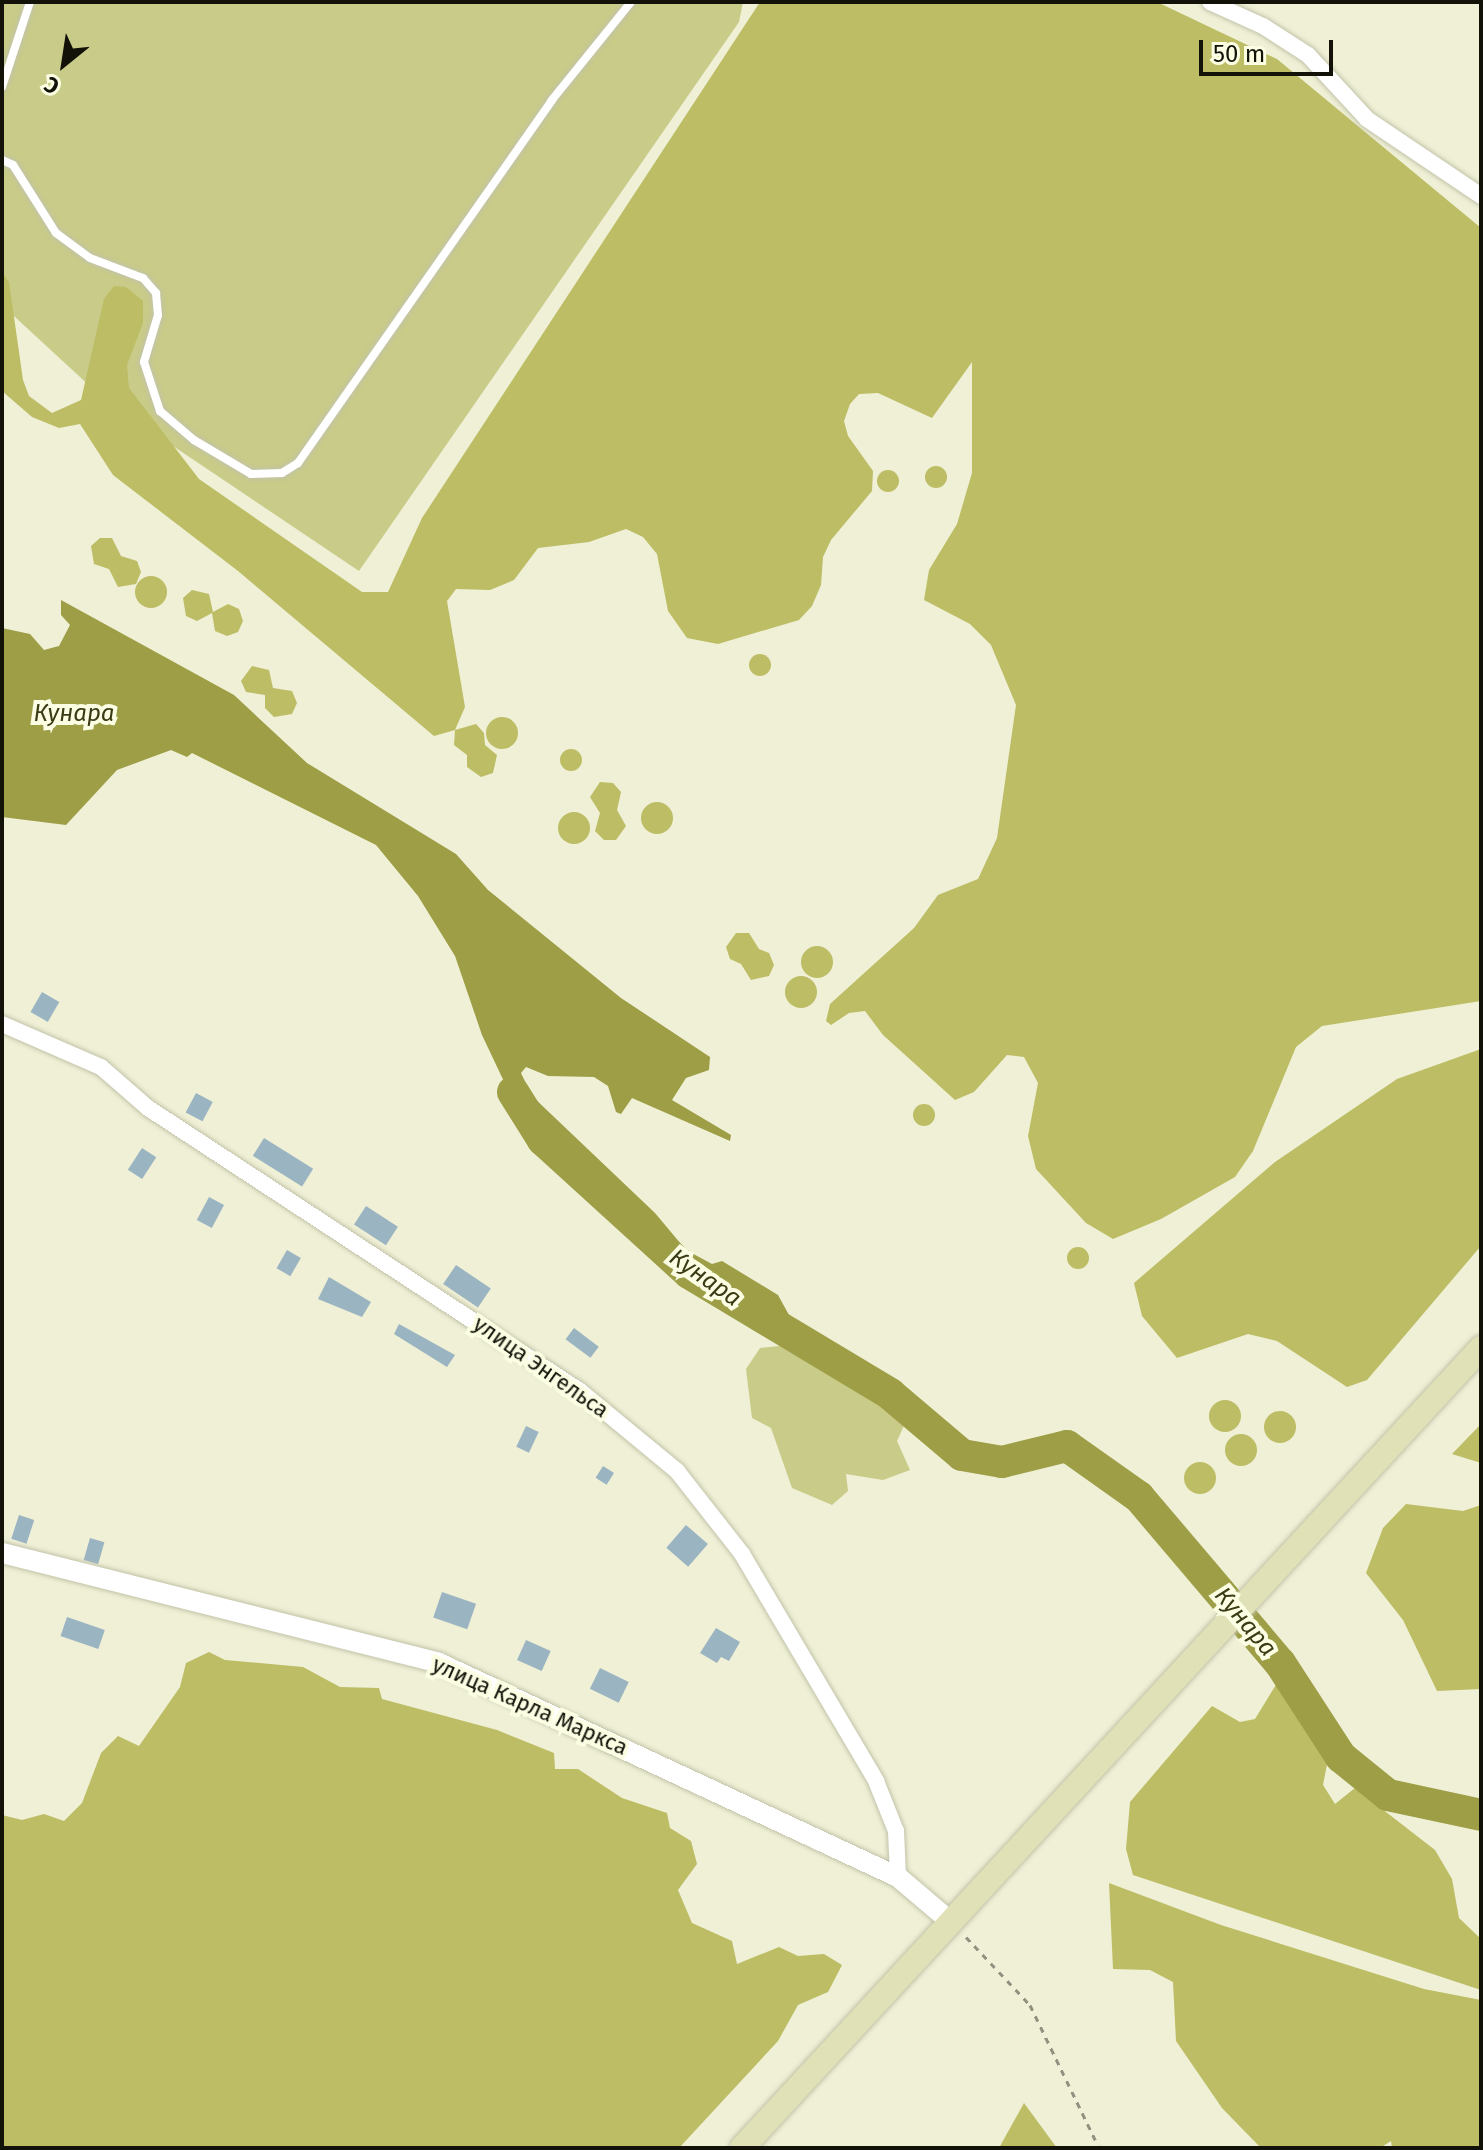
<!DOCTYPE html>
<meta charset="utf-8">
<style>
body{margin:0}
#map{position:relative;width:1483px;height:2150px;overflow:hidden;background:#eff0d6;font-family:"Fira Sans",sans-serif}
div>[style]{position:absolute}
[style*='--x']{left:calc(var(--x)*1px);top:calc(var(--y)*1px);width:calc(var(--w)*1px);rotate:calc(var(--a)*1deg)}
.green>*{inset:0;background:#c9cb88}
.forest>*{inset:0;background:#bcbd64}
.round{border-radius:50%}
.water>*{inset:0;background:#9d9e45}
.river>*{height:32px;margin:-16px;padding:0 16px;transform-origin:16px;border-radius:16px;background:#9d9e45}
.building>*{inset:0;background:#9bb4c2;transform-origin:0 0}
.path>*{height:3px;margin-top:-1.5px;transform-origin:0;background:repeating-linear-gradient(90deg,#90917e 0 6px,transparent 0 12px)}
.roads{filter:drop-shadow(0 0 2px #c2c3a9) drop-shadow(0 0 2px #c2c3a9)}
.service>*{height:8px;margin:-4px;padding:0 4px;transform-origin:4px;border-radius:4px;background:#fff}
.minor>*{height:16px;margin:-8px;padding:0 8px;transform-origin:8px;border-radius:8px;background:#fff}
.tertiary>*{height:20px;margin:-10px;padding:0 10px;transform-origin:10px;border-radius:10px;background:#fff}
.primary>*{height:24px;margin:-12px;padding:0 12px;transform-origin:12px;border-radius:12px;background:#e0e1b7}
span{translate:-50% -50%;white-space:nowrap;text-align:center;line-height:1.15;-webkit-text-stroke:8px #fcfee3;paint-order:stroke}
.street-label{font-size:22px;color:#121209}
.water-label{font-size:24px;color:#3b3b15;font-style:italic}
.frame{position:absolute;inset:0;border:4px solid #121209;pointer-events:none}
.north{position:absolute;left:24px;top:24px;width:80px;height:80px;-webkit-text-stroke:6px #fcfee3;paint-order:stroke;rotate:210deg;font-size:22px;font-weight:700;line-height:32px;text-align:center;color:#121209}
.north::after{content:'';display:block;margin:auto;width:28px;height:36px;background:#121209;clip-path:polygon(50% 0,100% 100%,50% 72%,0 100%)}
.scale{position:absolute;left:1199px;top:40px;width:134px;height:36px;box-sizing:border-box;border:4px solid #121209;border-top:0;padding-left:10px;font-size:24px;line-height:28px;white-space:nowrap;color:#121209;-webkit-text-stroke:6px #fcfee3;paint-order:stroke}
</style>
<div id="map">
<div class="green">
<div style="clip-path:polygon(2px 2px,743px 2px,739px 22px,359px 571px,106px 401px,2px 305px)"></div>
<div style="clip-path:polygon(780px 1346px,907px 1419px,897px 1441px,910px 1470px,883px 1480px,846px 1474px,848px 1491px,832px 1505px,792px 1488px,771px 1428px,752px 1418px,746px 1369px,760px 1348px)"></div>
</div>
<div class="forest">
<div style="clip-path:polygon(760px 2px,1157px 2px,1277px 59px,1481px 228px,1481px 1001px,1322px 1026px,1296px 1047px,1253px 1151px,1235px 1177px,1161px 1219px,1113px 1239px,1086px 1223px,1036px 1169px,1028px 1136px,1038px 1083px,1024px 1057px,1007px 1055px,974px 1092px,955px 1100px,883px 1035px,865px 1011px,849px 1013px,831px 1025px,826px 1021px,830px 1004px,914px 928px,938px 895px,978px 879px,997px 838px,1016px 705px,991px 645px,970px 624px,924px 600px,929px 570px,957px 524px,972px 473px,972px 362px,932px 418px,878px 393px,859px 394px,850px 404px,844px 421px,848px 436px,873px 471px,872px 491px,831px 540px,823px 557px,821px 585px,812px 606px,799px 620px,718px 644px,687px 638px,668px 611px,657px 554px,643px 537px,626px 529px,589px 542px,538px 548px,514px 580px,490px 590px,456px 589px,447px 601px,465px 707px,455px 730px,476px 724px,484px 733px,485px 745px,497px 755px,493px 773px,481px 777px,467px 767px,467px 755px,454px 745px,455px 730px,434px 736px,238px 571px,113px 475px,80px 424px,59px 428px,32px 417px,2px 391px,2px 272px,9px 282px,23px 380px,29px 396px,52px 413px,81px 400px,104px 299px,114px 286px,126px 287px,143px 301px,143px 323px,127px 365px,129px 388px,199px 479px,362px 592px,388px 592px,422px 518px)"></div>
<div class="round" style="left:925px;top:466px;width:22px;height:22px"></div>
<div class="round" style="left:877px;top:470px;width:22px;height:22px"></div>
<div style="clip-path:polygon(100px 538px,112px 538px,121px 556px,137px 561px,141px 572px,136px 584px,118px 587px,109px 569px,94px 564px,91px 546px)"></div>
<div class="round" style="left:135px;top:576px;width:32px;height:32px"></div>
<div style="clip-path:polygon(192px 590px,209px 594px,213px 612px,228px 604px,239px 609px,243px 621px,238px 632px,227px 636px,215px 631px,212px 613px,197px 621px,186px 616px,183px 598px)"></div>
<div class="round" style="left:749px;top:654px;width:22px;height:22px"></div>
<div style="clip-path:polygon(252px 666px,269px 670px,273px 688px,292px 691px,297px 703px,292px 714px,274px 717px,265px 708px,265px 695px,246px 692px,241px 681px)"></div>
<div class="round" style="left:486px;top:717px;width:32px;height:32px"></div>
<div class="round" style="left:560px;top:749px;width:22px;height:22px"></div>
<div style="clip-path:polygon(600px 782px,613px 783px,621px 792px,617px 810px,626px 826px,616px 840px,604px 840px,595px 831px,600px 813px,590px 797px)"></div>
<div class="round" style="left:641px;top:802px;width:32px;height:32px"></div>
<div class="round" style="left:558px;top:812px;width:32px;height:32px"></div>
<div style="clip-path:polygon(736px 933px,749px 933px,759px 949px,769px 953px,774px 965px,769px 976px,751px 980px,741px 964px,730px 959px,726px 947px)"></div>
<div class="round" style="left:801px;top:946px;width:32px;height:32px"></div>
<div class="round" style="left:785px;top:976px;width:32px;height:32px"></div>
<div style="clip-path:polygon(1481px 1049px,1480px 1247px,1367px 1380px,1347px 1387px,1277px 1341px,1248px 1334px,1177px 1358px,1142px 1316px,1134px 1283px,1275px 1162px,1397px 1079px)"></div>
<div class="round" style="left:913px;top:1104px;width:22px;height:22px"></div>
<div class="round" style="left:1067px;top:1247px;width:22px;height:22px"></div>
<div class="round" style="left:1209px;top:1400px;width:32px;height:32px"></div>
<div class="round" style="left:1264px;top:1411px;width:32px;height:32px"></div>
<div style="clip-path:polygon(1481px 1424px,1481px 1463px,1452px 1454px)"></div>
<div class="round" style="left:1225px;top:1434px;width:32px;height:32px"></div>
<div class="round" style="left:1184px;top:1462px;width:32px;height:32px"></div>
<div style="clip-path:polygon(1406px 1504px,1463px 1511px,1481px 1505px,1481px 1689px,1437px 1691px,1403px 1620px,1366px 1573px,1383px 1528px)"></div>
<div style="clip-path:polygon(209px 1652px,225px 1660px,303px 1667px,340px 1687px,379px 1688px,382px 1699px,497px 1730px,554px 1753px,555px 1769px,578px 1769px,622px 1798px,667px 1813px,670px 1828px,691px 1841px,697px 1864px,678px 1890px,692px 1923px,732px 1941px,737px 1964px,779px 1947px,798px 1956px,824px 1954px,842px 1965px,828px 1992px,798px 2005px,778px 2041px,679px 2148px,2px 2148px,2px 1815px,22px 1820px,44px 1814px,64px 1821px,82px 1803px,101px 1753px,118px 1736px,139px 1746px,180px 1687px,186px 1663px)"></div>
<div style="clip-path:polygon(1277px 1683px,1328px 1759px,1323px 1785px,1335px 1804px,1355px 1788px,1435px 1850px,1452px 1879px,1459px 1918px,1481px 1939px,1481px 1990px,1133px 1875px,1126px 1849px,1130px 1802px,1212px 1706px,1240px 1722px,1255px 1719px)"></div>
<div style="clip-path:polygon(1109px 1883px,1221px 1925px,1424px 1989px,1481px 2000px,1481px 2148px,1392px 2148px,1391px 2141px,1380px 2148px,1259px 2146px,1222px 2108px,1176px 2041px,1173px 1982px,1150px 1970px,1113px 1969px)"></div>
<div style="clip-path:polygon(1024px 2103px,1057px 2148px,999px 2148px)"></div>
</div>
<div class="water">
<div style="clip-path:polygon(61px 600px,234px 695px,307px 763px,456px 854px,488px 890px,621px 998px,710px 1057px,709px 1070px,686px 1078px,672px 1100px,731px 1135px,730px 1141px,632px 1098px,621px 1114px,616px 1112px,608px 1086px,594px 1077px,548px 1076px,526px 1067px,521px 1073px,532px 1096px,655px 1213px,686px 1250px,712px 1264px,722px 1261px,778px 1295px,789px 1315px,784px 1322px,774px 1331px,755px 1312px,673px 1262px,598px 1196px,517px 1109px,482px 1035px,455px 956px,418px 896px,376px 845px,192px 753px,187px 757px,171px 750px,117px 770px,66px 825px,2px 817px,2px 628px,30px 634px,44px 650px,59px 646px,70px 625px,61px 615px)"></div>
</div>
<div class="river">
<div style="--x:513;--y:1092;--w:57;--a:58"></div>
<div style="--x:543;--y:1140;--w:197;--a:42.3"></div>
<div style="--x:689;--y:1273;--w:235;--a:31"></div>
<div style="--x:890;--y:1394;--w:94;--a:40.3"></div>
<div style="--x:962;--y:1455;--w:41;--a:9.9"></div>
<div style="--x:1002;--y:1462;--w:67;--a:-13.8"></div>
<div style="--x:1067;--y:1446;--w:88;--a:35.3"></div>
<div style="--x:1139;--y:1497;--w:218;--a:49.7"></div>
<div style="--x:1280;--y:1663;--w:112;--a:57"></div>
<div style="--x:1341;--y:1757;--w:60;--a:39"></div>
<div style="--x:1388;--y:1795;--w:95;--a:12.1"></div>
</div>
<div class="building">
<div style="left:42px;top:992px;width:20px;height:23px;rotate:30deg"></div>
<div style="left:196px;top:1093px;width:19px;height:22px;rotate:28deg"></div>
<div style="left:264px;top:1138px;width:58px;height:21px;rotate:32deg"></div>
<div style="left:142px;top:1148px;width:17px;height:26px;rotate:33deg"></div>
<div style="left:209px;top:1197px;width:17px;height:26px;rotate:28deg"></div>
<div style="left:366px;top:1206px;width:38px;height:22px;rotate:33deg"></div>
<div style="left:287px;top:1250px;width:16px;height:21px;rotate:30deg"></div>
<div style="left:456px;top:1265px;width:42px;height:23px;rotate:34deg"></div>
<div style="clip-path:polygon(329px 1277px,371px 1302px,362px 1317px,318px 1299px)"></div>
<div style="clip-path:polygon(399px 1324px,455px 1355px,447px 1367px,394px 1334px)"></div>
<div style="left:574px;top:1328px;width:31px;height:14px;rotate:37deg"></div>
<div style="left:526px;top:1426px;width:14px;height:23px;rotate:25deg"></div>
<div style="left:603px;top:1466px;width:13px;height:14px;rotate:32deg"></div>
<div style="left:19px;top:1515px;width:16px;height:25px;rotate:18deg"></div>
<div style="left:686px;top:1525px;width:29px;height:30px;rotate:41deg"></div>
<div style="left:90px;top:1538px;width:15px;height:23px;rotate:16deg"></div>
<div style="left:442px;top:1592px;width:36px;height:27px;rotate:19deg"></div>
<div style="left:67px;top:1617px;width:40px;height:20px;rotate:19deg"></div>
<div style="clip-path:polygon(716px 1628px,740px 1642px,729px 1661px,721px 1657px,717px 1663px,700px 1653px)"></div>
<div style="left:526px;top:1640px;width:27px;height:22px;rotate:24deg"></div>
<div style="left:600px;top:1668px;width:32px;height:23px;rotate:26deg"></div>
</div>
<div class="path">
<div style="--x:966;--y:1937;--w:93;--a:46.7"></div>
<div style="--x:1030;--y:2005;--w:159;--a:64.2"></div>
</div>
<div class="roads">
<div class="service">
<div style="--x:2;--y:87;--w:89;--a:-71.8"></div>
<div style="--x:2;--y:160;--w:12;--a:24"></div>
<div style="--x:13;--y:165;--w:80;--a:57.7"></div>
<div style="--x:56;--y:233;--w:42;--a:36.3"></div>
<div style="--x:90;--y:258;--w:57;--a:20.7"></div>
<div style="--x:143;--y:278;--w:20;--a:49"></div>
<div style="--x:156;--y:293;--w:22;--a:85"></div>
<div style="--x:158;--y:315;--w:49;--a:106.6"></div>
<div style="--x:144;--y:362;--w:52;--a:71.9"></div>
<div style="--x:160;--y:411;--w:45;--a:40.5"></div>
<div style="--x:194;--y:440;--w:66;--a:30.8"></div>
<div style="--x:251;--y:474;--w:31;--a:-2"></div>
<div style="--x:282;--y:473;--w:19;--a:-32"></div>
<div style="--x:298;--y:463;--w:443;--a:-55"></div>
<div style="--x:552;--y:100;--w:126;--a:-51.1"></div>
</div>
<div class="minor">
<div style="--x:1210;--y:2;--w:58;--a:24.4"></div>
<div style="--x:1263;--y:26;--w:54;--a:32.8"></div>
<div style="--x:1308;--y:55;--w:87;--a:47.3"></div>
<div style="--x:1367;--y:119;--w:138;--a:34"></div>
<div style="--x:2;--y:1024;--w:108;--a:23.5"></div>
<div style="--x:101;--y:1067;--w:62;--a:41.1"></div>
<div style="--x:148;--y:1108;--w:516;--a:33.23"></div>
<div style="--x:580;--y:1391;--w:126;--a:39.5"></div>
<div style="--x:677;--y:1471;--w:105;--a:51.9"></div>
<div style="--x:742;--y:1554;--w:264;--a:59.4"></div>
<div style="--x:876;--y:1781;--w:54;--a:68.2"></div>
<div style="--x:896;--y:1831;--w:46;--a:87.5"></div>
</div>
<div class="tertiary">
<div style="--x:2;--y:1553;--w:451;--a:14.1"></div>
<div style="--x:439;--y:1663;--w:506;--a:25"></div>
<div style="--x:898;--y:1877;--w:70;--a:40.3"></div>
</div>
<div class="primary">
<div style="--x:742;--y:2148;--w:1089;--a:-47.27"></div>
</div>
</div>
<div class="street-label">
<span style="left:541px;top:1367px;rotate:35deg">улица Энгельса</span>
<span style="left:530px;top:1706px;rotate:24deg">улица Карла Маркса</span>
</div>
<div class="water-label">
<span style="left:74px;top:714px">Кунара</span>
<span style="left:705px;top:1278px;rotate:35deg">Кунара</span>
<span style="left:1245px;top:1622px;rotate:50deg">Кунара</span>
</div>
<div class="frame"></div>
<div class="north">С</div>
<div class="scale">50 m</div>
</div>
